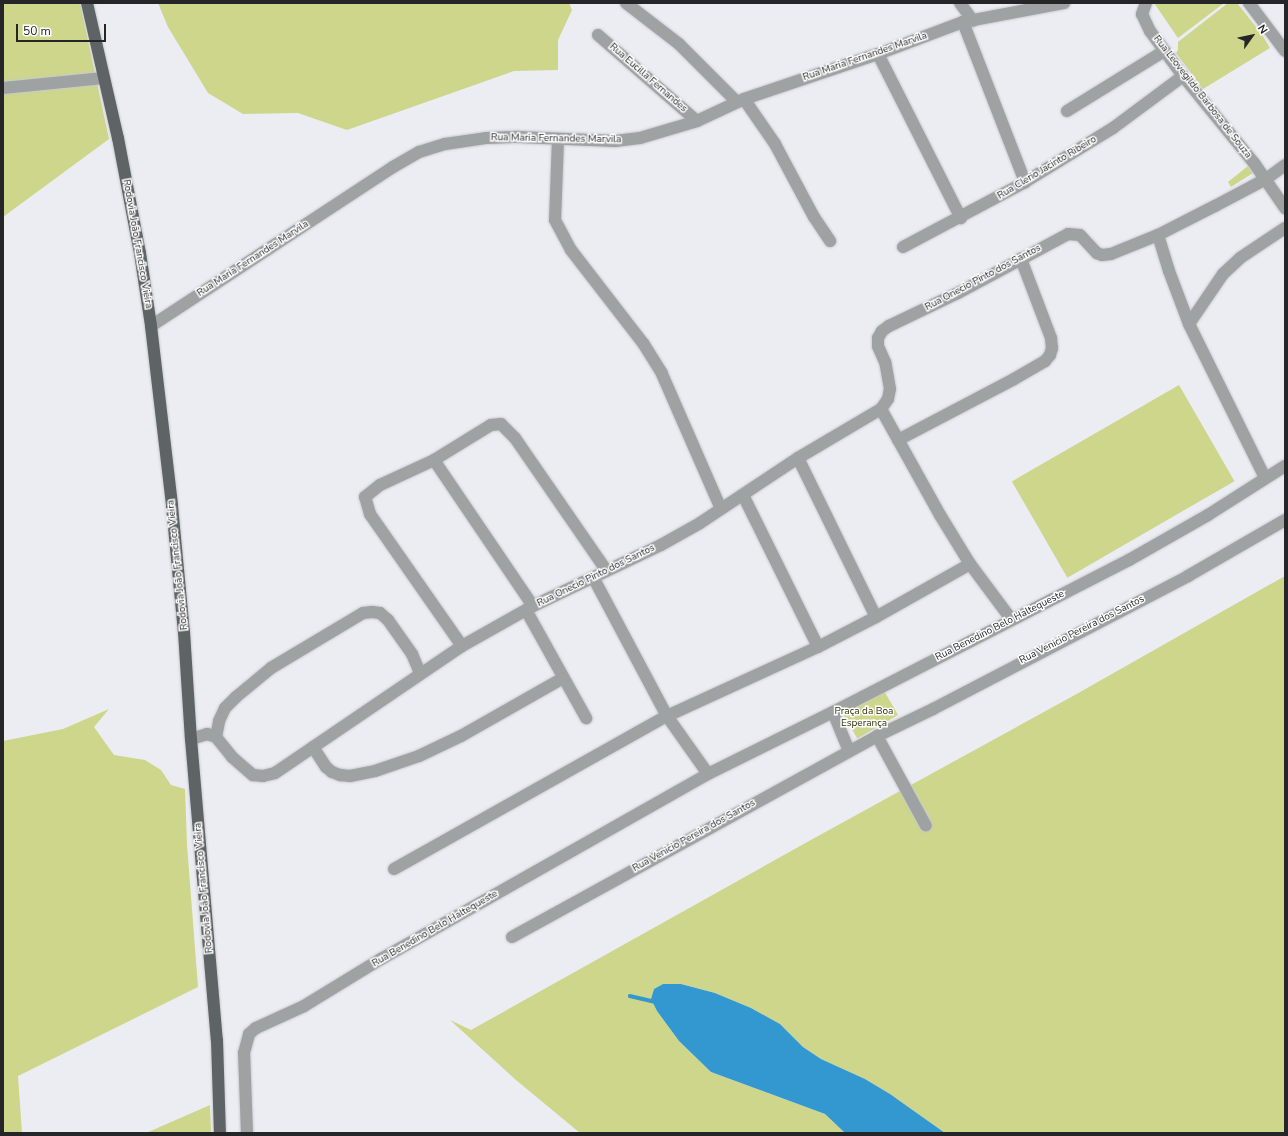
<!DOCTYPE html>
<meta charset="utf-8">
<style>
body{margin:0}
#map{position:relative;width:1288px;height:1136px;overflow:hidden;background:#ebedf3;font-family:"Nunito Sans",sans-serif}
div>[style]{position:absolute}
[style*='--x']{left:calc(var(--x)*1px);top:calc(var(--y)*1px);width:calc(var(--w)*1px);rotate:calc(var(--a)*1deg)}
.green>*{inset:0;background:#cdd68b;transform-origin:0 0}
.water>*{inset:0;background:#3398d0}
.stream>*{height:3.5px;margin:-1.75px;padding:0 1.75px;transform-origin:1.75px;border-radius:1.75px;background:#3398d0}
.roads{filter:drop-shadow(0 0 1px #c8c9cf) drop-shadow(0 0 1px #c8c9cf)}
.minor>*{height:12px;margin:-6px;padding:0 6px;transform-origin:6px;border-radius:6px;background:#9ea2a2}
.major>*{height:12px;margin:-6px;padding:0 6px;transform-origin:6px;border-radius:6px;background:#5e6465}
span{translate:-50% -50%;white-space:nowrap;text-align:center;line-height:1.15;-webkit-text-stroke:3px #fff;paint-order:stroke}
.street-label{font-size:10px;color:#262629}
.park-label{font-size:10px;color:#31340a}
.frame{position:absolute;inset:0;border:4px solid #262629;pointer-events:none}
.north{position:absolute;left:1232px;top:16px;width:40px;height:40px;-webkit-text-stroke:3px #fff;paint-order:stroke;rotate:57deg;font-size:11px;font-weight:700;line-height:16px;text-align:center;color:#262629}
.north::after{content:'';display:block;margin:auto;width:14px;height:18px;background:#262629;clip-path:polygon(50% 0,100% 100%,50% 72%,0 100%)}
.scale{position:absolute;left:16px;top:24px;width:90px;height:18px;box-sizing:border-box;border:2px solid #262629;border-top:0;padding-left:5px;font-size:12px;line-height:14px;white-space:nowrap;color:#262629;-webkit-text-stroke:3px #fff;paint-order:stroke}
</style>
<div id="map">
<div class="green">
<div style="clip-path:polygon(3px 3px,80px 3px,109px 139px,3px 217px)"></div>
<div style="clip-path:polygon(158px 3px,569px 3px,572px 10px,558px 40px,558px 70px,514px 71px,347px 130px,298px 113px,243px 114px,208px 93px,168px 27px)"></div>
<div style="clip-path:polygon(1154px 3px,1224px 3px,1178px 38px)"></div>
<div style="clip-path:polygon(1228px 3px,1237px 3px,1261px 33px,1270px 48px,1203px 89px,1176px 53px,1178px 50px,1178px 42px)"></div>
<div style="clip-path:polygon(1248px 166px,1253px 173px,1231px 187px,1228px 182px)"></div>
<div style="left:1179px;top:385px;width:111px;height:193px;rotate:60deg"></div>
<div style="clip-path:polygon(1285px 576px,1285px 1133px,945px 1133px,890px 1094px,865px 1079px,821px 1059px,803px 1047px,780px 1024px,751px 1008px,715px 993px,681px 984px,663px 984px,654px 989px,651px 999px,657px 1011px,679px 1041px,711px 1072px,825px 1114px,845px 1133px,580px 1133px,516px 1080px,450px 1020px,471px 1030px,809px 841px,1073px 696px)"></div>
<div style="left:883px;top:689px;width:30px;height:47px;rotate:60deg"></div>
<div style="clip-path:polygon(109px 709px,94px 727px,114px 755px,145px 760px,161px 770px,171px 785px,185px 789px,187px 845px,198px 987px,18px 1076px,22px 1133px,3px 1133px,3px 741px,63px 729px)"></div>
<div style="clip-path:polygon(210px 1105px,211px 1133px,146px 1133px)"></div>
</div>
<div class="water">
<div style="clip-path:polygon(663px 984px,681px 984px,715px 993px,751px 1008px,780px 1024px,803px 1047px,821px 1059px,865px 1079px,890px 1094px,945px 1133px,845px 1133px,825px 1114px,711px 1072px,679px 1041px,657px 1011px,651px 999px,654px 989px)"></div>
</div>
<div class="stream">
<div style="--x:630;--y:996;--w:27;--a:13"></div>
</div>
<div class="roads">
<div class="minor">
<div style="--x:626;--y:3;--w:67;--a:37.7"></div>
<div style="--x:679;--y:44;--w:82;--a:45"></div>
<div style="--x:960;--y:3;--w:22;--a:54"></div>
<div style="--x:1146;--y:3;--w:12;--a:110"></div>
<div style="--x:1142;--y:14;--w:19;--a:65"></div>
<div style="--x:1150;--y:31;--w:56;--a:53.7"></div>
<div style="--x:1183;--y:76;--w:112;--a:50.8"></div>
<div style="--x:1254;--y:163;--w:55;--a:55.4"></div>
<div style="--x:1249;--y:3;--w:60;--a:53.1"></div>
<div style="--x:963;--y:22;--w:172;--a:68.8"></div>
<div style="--x:598;--y:35;--w:131;--a:41"></div>
<div style="--x:878;--y:54;--w:184;--a:63.2"></div>
<div style="--x:3;--y:88;--w:101;--a:-5.7"></div>
<div style="--x:744;--y:99;--w:55;--a:55.4"></div>
<div style="--x:775;--y:144;--w:83;--a:61.9"></div>
<div style="--x:814;--y:217;--w:29;--a:56"></div>
<div style="--x:1067;--y:111;--w:114;--a:-31.7"></div>
<div style="--x:558;--y:139;--w:81;--a:92.1"></div>
<div style="--x:555;--y:220;--w:34;--a:62"></div>
<div style="--x:571;--y:250;--w:118;--a:52.3"></div>
<div style="--x:643;--y:343;--w:36;--a:58"></div>
<div style="--x:662;--y:374;--w:147;--a:66.4"></div>
<div style="--x:1158;--y:235;--w:38;--a:73"></div>
<div style="--x:1169;--y:271;--w:57;--a:69.3"></div>
<div style="--x:1189;--y:324;--w:172;--a:63.7"></div>
<div style="--x:903;--y:247;--w:138;--a:-28"></div>
<div style="--x:1025;--y:182;--w:103;--a:-31.5"></div>
<div style="--x:1113;--y:128;--w:87;--a:-36.6"></div>
<div style="--x:1189;--y:324;--w:60;--a:-55.8"></div>
<div style="--x:1223;--y:274;--w:23;--a:-43"></div>
<div style="--x:1240;--y:258;--w:54;--a:-33.7"></div>
<div style="--x:151;--y:326;--w:290;--a:-33.3"></div>
<div style="--x:393;--y:167;--w:30;--a:-30"></div>
<div style="--x:419;--y:152;--w:27;--a:-17"></div>
<div style="--x:445;--y:144;--w:41;--a:-8.3"></div>
<div style="--x:486;--y:138;--w:33;--a:-2"></div>
<div style="--x:519;--y:137;--w:96;--a:2.4"></div>
<div style="--x:615;--y:141;--w:25;--a:-7"></div>
<div style="--x:640;--y:138;--w:59;--a:-16.6"></div>
<div style="--x:697;--y:121;--w:52;--a:-25.1"></div>
<div style="--x:744;--y:99;--w:141;--a:-18.6"></div>
<div style="--x:878;--y:54;--w:91;--a:-20.6"></div>
<div style="--x:963;--y:22;--w:103;--a:-10.7"></div>
<div style="--x:881;--y:409;--w:121;--a:60.9"></div>
<div style="--x:940;--y:515;--w:57;--a:58.5"></div>
<div style="--x:970;--y:564;--w:69;--a:53.3"></div>
<div style="--x:898;--y:440;--w:131;--a:-27.7"></div>
<div style="--x:1014;--y:379;--w:36;--a:-30"></div>
<div style="--x:1045;--y:361;--w:8;--a:-50"></div>
<div style="--x:1050;--y:355;--w:7;--a:-74"></div>
<div style="--x:1052;--y:348;--w:10;--a:-96"></div>
<div style="--x:1051;--y:338;--w:85;--a:-110.8"></div>
<div style="--x:798;--y:458;--w:177;--a:63.9"></div>
<div style="--x:434;--y:460;--w:176;--a:55.9"></div>
<div style="--x:743;--y:495;--w:169;--a:63.7"></div>
<div style="--x:593;--y:577;--w:157;--a:62"></div>
<div style="--x:667;--y:716;--w:71;--a:54.7"></div>
<div style="--x:526;--y:610;--w:124;--a:60.9"></div>
<div style="--x:462;--y:646;--w:161;--a:-124.9"></div>
<div style="--x:370;--y:514;--w:18;--a:-106"></div>
<div style="--x:365;--y:497;--w:19;--a:-39"></div>
<div style="--x:380;--y:485;--w:60;--a:-24.8"></div>
<div style="--x:434;--y:460;--w:67;--a:-31.6"></div>
<div style="--x:491;--y:425;--w:10;--a:-6"></div>
<div style="--x:501;--y:424;--w:20;--a:45"></div>
<div style="--x:515;--y:438;--w:160;--a:55.4"></div>
<div style="--x:833;--y:712;--w:42;--a:67.7"></div>
<div style="--x:877;--y:736;--w:102;--a:61.4"></div>
<div style="--x:216;--y:737;--w:16;--a:-79"></div>
<div style="--x:219;--y:721;--w:14;--a:-65"></div>
<div style="--x:225;--y:708;--w:16;--a:-45"></div>
<div style="--x:236;--y:697;--w:45;--a:-39.6"></div>
<div style="--x:271;--y:668;--w:107;--a:-30.9"></div>
<div style="--x:363;--y:613;--w:9;--a:-6"></div>
<div style="--x:372;--y:612;--w:8;--a:7"></div>
<div style="--x:380;--y:613;--w:11;--a:41"></div>
<div style="--x:388;--y:620;--w:42;--a:54.8"></div>
<div style="--x:412;--y:654;--w:21;--a:67"></div>
<div style="--x:191;--y:739;--w:17;--a:-17"></div>
<div style="--x:207;--y:734;--w:9;--a:18"></div>
<div style="--x:216;--y:737;--w:26;--a:51"></div>
<div style="--x:232;--y:757;--w:28;--a:41"></div>
<div style="--x:253;--y:775;--w:10;--a:6"></div>
<div style="--x:263;--y:776;--w:12;--a:-14"></div>
<div style="--x:275;--y:773;--w:226;--a:-34.2"></div>
<div style="--x:462;--y:646;--w:81;--a:-29.4"></div>
<div style="--x:533;--y:606;--w:142;--a:-25.5"></div>
<div style="--x:661;--y:545;--w:45;--a:-29.4"></div>
<div style="--x:700;--y:523;--w:118;--a:-33.6"></div>
<div style="--x:798;--y:458;--w:96;--a:-30.6"></div>
<div style="--x:881;--y:409;--w:12;--a:-55"></div>
<div style="--x:888;--y:399;--w:10;--a:-79"></div>
<div style="--x:890;--y:389;--w:27;--a:-100"></div>
<div style="--x:885;--y:362;--w:17;--a:-114"></div>
<div style="--x:878;--y:346;--w:8;--a:-90"></div>
<div style="--x:878;--y:338;--w:8;--a:-60"></div>
<div style="--x:882;--y:331;--w:9;--a:-36"></div>
<div style="--x:889;--y:326;--w:76;--a:-25.6"></div>
<div style="--x:958;--y:293;--w:125;--a:-28.2"></div>
<div style="--x:1068;--y:234;--w:12;--a:5"></div>
<div style="--x:1080;--y:235;--w:25;--a:47"></div>
<div style="--x:1097;--y:253;--w:5;--a:22"></div>
<div style="--x:1102;--y:255;--w:9;--a:-6"></div>
<div style="--x:1111;--y:254;--w:51;--a:-22"></div>
<div style="--x:1158;--y:235;--w:64;--a:-27"></div>
<div style="--x:1215;--y:206;--w:58;--a:-27.9"></div>
<div style="--x:1266;--y:179;--w:24;--a:-36"></div>
<div style="--x:313;--y:747;--w:24;--a:57"></div>
<div style="--x:326;--y:767;--w:8;--a:40"></div>
<div style="--x:332;--y:772;--w:9;--a:21"></div>
<div style="--x:340;--y:775;--w:10;--a:6"></div>
<div style="--x:350;--y:776;--w:25;--a:-11"></div>
<div style="--x:375;--y:771;--w:46;--a:-18.8"></div>
<div style="--x:419;--y:756;--w:47;--a:-25.5"></div>
<div style="--x:461;--y:736;--w:117;--a:-29.6"></div>
<div style="--x:394;--y:869;--w:313;--a:-29.3"></div>
<div style="--x:667;--y:716;--w:166;--a:-24.6"></div>
<div style="--x:818;--y:647;--w:65;--a:-27.3"></div>
<div style="--x:876;--y:617;--w:108;--a:-29.4"></div>
<div style="--x:512;--y:937;--w:417;--a:-28.8"></div>
<div style="--x:877;--y:736;--w:62;--a:-25.7"></div>
<div style="--x:933;--y:709;--w:288;--a:-27.5"></div>
<div style="--x:1188;--y:576;--w:112;--a:-30"></div>
<div style="--x:247;--y:1133;--w:80;--a:-92.1"></div>
<div style="--x:244;--y:1053;--w:20;--a:-75"></div>
<div style="--x:249;--y:1034;--w:9;--a:-41"></div>
<div style="--x:256;--y:1028;--w:53;--a:-24.6"></div>
<div style="--x:304;--y:1006;--w:90;--a:-31.4"></div>
<div style="--x:381;--y:959;--w:376;--a:-29.5"></div>
<div style="--x:708;--y:774;--w:140;--a:-26.4"></div>
<div style="--x:833;--y:712;--w:333;--a:-27.2"></div>
<div style="--x:1129;--y:560;--w:91;--a:-29.7"></div>
<div style="--x:1208;--y:515;--w:91;--a:-32.5"></div>
</div>
<div class="major">
<div style="--x:87;--y:3;--w:139;--a:77.1"></div>
<div style="--x:118;--y:138;--w:117;--a:79.2"></div>
<div style="--x:140;--y:253;--w:74;--a:81.4"></div>
<div style="--x:151;--y:326;--w:181;--a:83.3"></div>
<div style="--x:172;--y:506;--w:127;--a:84.6"></div>
<div style="--x:184;--y:632;--w:107;--a:86.3"></div>
<div style="--x:191;--y:739;--w:302;--a:85.1"></div>
<div style="--x:217;--y:1040;--w:93;--a:88.2"></div>
</div>
</div>
<div class="street-label">
<span style="left:865px;top:57px;rotate:-19deg">Rua Maria Fernandes Marvila</span>
<span style="left:648px;top:78px;rotate:41deg">Rua Eucilla Fernandes</span>
<span style="left:1202px;top:97px;rotate:52deg">Rua Leovegildo Barbosa de Souza</span>
<span style="left:556px;top:139px;rotate:1deg">Rua Maria Fernandes Marvila</span>
<span style="left:1047px;top:168px;rotate:-31deg">Rua Clerio Jacinto Ribeiro</span>
<span style="left:137px;top:244px;rotate:80deg">Rodovia João Francisco Vieira</span>
<span style="left:253px;top:259px;rotate:-33deg">Rua Maria Fernandes Marvila</span>
<span style="left:983px;top:278px;rotate:-28deg">Rua Onecio Pinto dos Santos</span>
<span style="left:178px;top:565px;rotate:-96deg">Rodovia João Francisco Vieira</span>
<span style="left:596px;top:576px;rotate:-26deg">Rua Onecio Pinto dos Santos</span>
<span style="left:1000px;top:626px;rotate:-27deg">Rua Benedino Belo Haltequeste</span>
<span style="left:1082px;top:630px;rotate:-27deg">Rua Venicio Pereira dos Santos</span>
<span style="left:694px;top:836px;rotate:-29deg">Rua Venicio Pereira dos Santos</span>
<span style="left:204px;top:888px;rotate:-95deg">Rodovia João Francisco Vieira</span>
<span style="left:435px;top:929px;rotate:-30deg">Rua Benedino Belo Haltequeste</span>
</div>
<div class="park-label">
<span style="left:864px;top:717px">Praça da Boa<br>Esperança</span>
</div>
<div class="frame"></div>
<div class="north">N</div>
<div class="scale">50 m</div>
</div>
